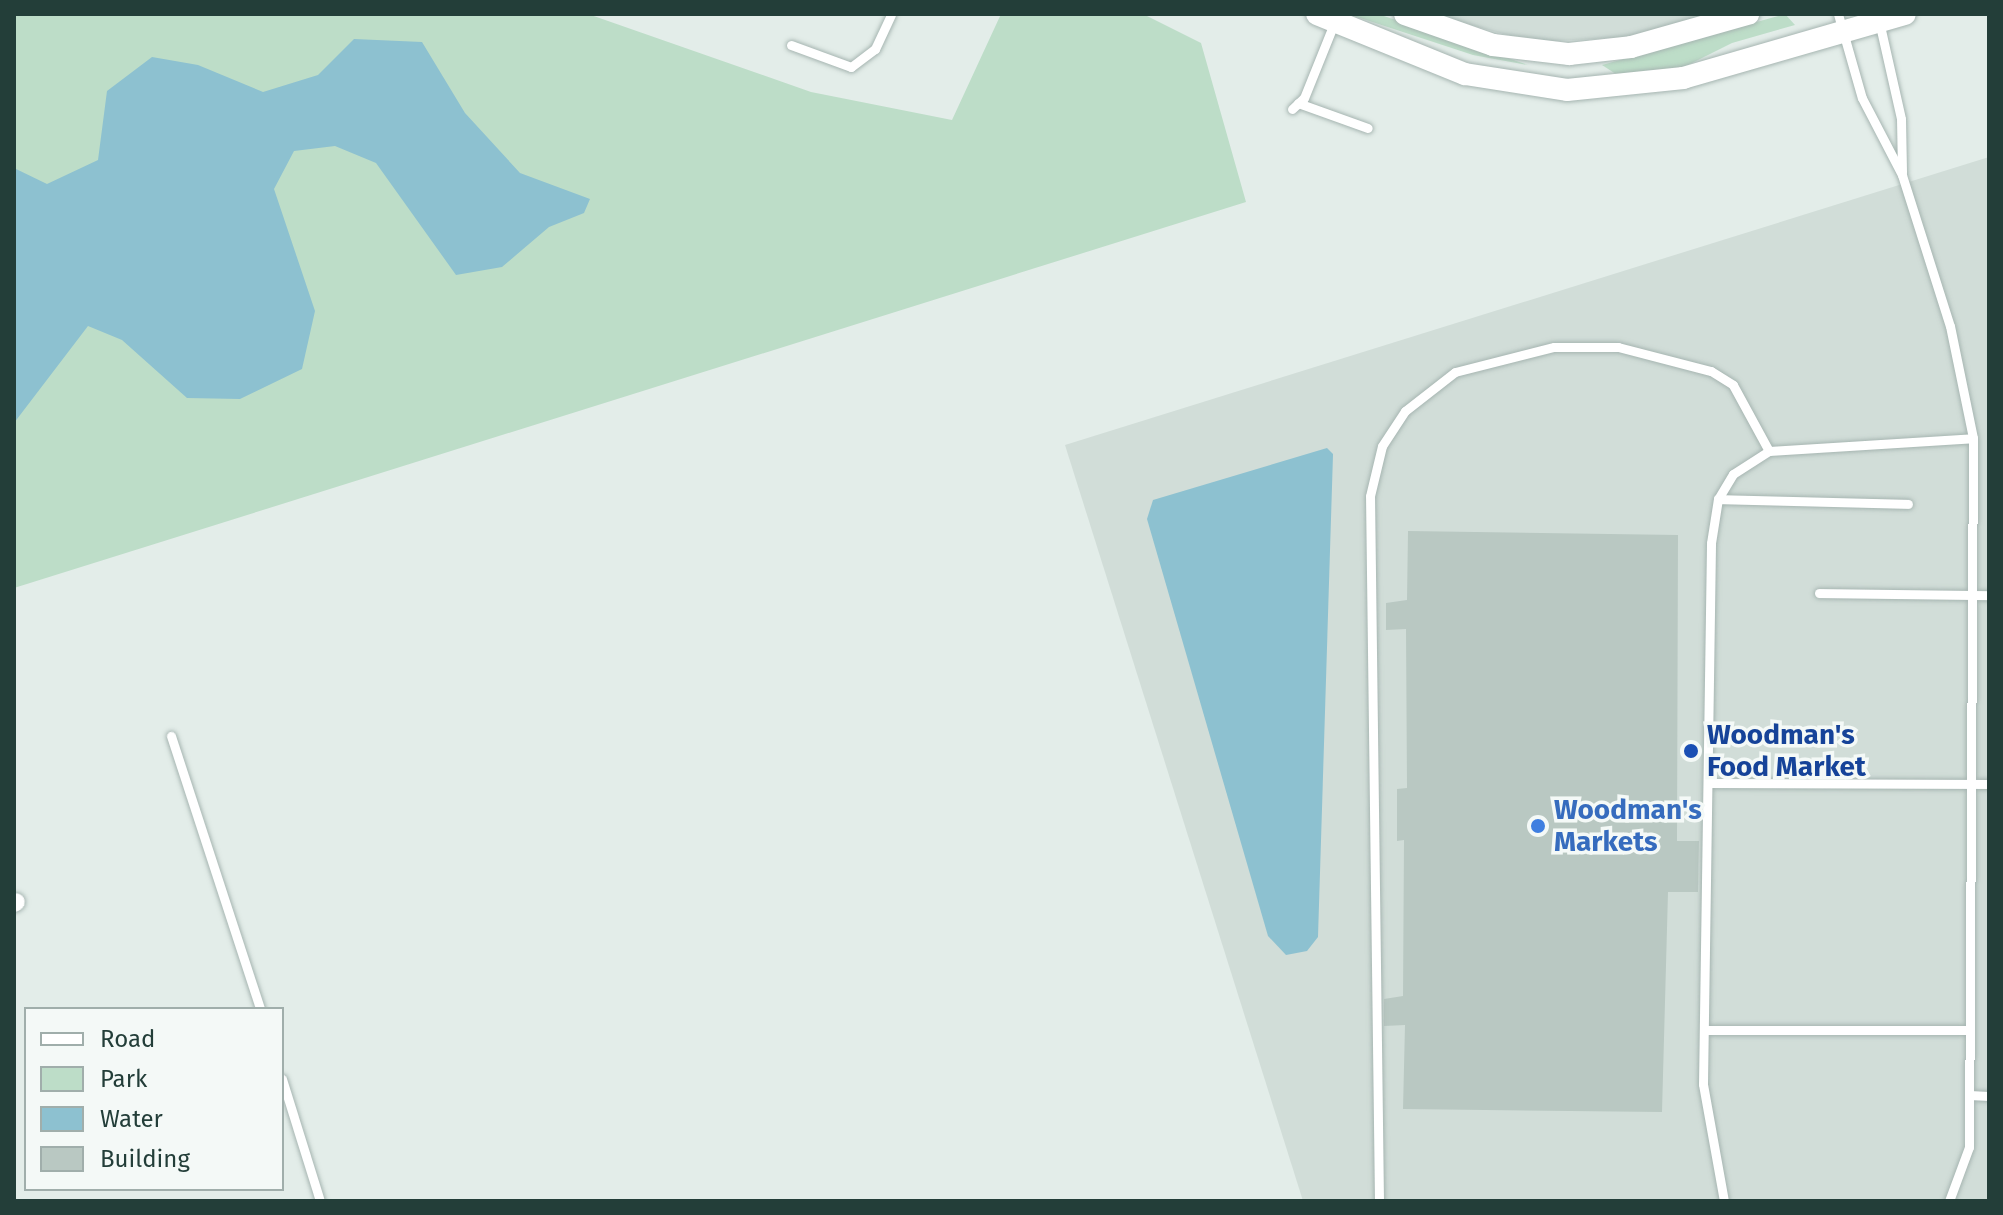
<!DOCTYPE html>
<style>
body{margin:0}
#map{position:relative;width:2003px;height:1215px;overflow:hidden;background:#e3ede9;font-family:"Fira Sans",sans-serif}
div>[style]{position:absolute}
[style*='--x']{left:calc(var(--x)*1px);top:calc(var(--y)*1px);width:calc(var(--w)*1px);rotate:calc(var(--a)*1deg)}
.built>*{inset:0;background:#d1ddd8}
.green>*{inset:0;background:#bdddc8}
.water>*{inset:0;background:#8dc1d0}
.building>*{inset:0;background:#b9c8c2}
.roads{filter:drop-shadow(0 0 2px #a6b5b1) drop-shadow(0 0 2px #a6b5b1)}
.service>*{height:9px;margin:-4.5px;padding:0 4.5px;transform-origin:4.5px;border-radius:4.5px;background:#fff}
.minor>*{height:18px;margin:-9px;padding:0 9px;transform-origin:9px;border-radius:9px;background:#fff}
.tertiary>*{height:22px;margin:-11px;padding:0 11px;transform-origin:11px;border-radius:11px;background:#fff}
.dots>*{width:22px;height:22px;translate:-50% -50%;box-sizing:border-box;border:4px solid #f4f9f7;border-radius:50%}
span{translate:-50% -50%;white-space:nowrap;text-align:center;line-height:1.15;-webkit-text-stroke:7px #f4f9f7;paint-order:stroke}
.transit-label{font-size:28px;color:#164399;font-weight:700}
.left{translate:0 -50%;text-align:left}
.shop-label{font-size:28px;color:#366cbe;font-weight:700}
.frame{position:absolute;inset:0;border:16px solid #233e39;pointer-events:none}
.legend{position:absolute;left:24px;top:1007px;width:260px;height:184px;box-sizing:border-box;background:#f4f9f7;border:2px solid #a0aeab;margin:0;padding:10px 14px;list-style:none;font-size:24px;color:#233e39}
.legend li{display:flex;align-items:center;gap:16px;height:40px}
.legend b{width:40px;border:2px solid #a0aeab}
</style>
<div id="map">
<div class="built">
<div style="clip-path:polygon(1430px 14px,1714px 14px,1634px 37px,1533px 42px)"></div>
<div style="clip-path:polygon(1989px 157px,1989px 1201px,1303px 1201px,1065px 445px)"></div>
</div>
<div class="green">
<div style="clip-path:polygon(14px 14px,588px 14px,811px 92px,952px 120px,1001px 14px,1143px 14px,1201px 43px,1246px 202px,14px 588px)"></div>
<div style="clip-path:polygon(1348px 14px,1378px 14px,1528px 65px,1473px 55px)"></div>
<div style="clip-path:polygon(1785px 14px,1795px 25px,1732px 43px,1684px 67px,1619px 76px,1602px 65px)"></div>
</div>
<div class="water">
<div style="clip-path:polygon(354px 39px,422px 42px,465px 113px,520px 173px,590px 199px,584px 213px,549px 227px,502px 267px,456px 275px,376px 163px,335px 146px,294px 151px,274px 189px,315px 311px,302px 369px,240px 399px,187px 398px,122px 340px,88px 326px,14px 423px,14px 168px,47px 184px,98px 160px,107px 91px,152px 57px,198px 65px,263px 92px,318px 75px)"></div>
<div style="clip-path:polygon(1327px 448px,1333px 454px,1318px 937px,1307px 951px,1286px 955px,1268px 936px,1147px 519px,1153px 500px)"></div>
</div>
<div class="building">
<div style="clip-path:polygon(1408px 531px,1678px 535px,1677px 841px,1699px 841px,1698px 892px,1668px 892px,1662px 1112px,1403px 1109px,1405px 1025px,1384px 1026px,1384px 999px,1403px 996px,1404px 840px,1397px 841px,1397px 789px,1407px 788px,1406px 629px,1386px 630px,1386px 603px,1407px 600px)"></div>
</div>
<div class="roads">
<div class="service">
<div style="--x:1838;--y:14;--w:87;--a:74.1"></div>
<div style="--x:1862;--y:98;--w:87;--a:62.5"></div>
<div style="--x:1902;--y:175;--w:158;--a:72.4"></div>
<div style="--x:1950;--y:326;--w:114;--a:78.4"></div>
<div style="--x:1973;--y:438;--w:709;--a:90.32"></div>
<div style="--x:1969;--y:1147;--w:58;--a:110.3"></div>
<div style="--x:1879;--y:21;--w:100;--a:77.3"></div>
<div style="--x:1901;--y:119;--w:53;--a:88.9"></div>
<div style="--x:791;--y:45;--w:64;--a:20.1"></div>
<div style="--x:851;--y:67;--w:30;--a:-37"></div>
<div style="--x:875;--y:49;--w:38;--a:-65"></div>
<div style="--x:1298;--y:103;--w:74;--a:19.7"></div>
<div style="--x:1292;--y:109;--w:16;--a:-43"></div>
<div style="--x:1304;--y:98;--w:83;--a:-68.1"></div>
<div style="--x:1718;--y:499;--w:190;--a:1.5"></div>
<div style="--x:1819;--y:593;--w:170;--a:0.7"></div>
<div style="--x:171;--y:736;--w:287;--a:71.9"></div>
<div style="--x:1712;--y:783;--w:277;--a:0.2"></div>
<div style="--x:1708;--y:1030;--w:261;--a:0"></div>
<div style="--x:282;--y:1079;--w:128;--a:72.7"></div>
<div style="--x:1969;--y:1095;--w:20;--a:3"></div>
<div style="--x:1379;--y:1201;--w:705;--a:-90.73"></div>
<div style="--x:1370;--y:496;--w:51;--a:-76.5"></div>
<div style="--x:1382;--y:446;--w:42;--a:-56.7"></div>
<div style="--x:1405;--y:411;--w:63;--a:-38"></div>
<div style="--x:1455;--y:372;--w:102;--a:-14.2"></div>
<div style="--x:1554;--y:347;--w:64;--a:0"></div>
<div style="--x:1618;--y:347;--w:96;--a:14.5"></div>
<div style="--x:1711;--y:371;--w:26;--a:32"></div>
<div style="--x:1733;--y:385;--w:75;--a:61.4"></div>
<div style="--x:1724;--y:1201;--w:119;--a:-100.2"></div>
<div style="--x:1703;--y:1084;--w:541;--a:-89.15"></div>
<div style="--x:1711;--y:543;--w:45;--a:-81"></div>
<div style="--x:1718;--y:499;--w:29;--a:-59"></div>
<div style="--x:1733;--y:474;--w:43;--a:-32.6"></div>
<div style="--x:1769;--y:451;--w:204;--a:-3.6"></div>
</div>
<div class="minor">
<div style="--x:14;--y:903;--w:2;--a:-27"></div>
</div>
<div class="tertiary">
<div style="--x:1317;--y:14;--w:160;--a:22.1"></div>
<div style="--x:1465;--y:74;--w:103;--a:8.9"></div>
<div style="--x:1567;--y:90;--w:117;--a:-5.9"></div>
<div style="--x:1683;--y:78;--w:231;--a:-16.1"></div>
<div style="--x:1405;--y:14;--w:93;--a:19.4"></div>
<div style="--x:1493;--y:45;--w:77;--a:6.8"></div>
<div style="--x:1569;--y:54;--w:62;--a:-6.4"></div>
<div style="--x:1631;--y:47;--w:122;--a:-15.8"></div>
</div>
</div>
<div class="dots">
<div style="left:1691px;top:751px;background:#1a4fb4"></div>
<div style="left:1538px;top:826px;background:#3f7fe0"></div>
</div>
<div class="transit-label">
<span class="left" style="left:1707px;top:751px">Woodman's<br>Food Market</span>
</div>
<div class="shop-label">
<span class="left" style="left:1554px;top:826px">Woodman's<br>Markets</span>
</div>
<div class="frame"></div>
<ul class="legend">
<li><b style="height:10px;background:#fff"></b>Road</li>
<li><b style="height:22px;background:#bdddc8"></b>Park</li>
<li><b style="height:22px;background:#8dc1d0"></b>Water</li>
<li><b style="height:22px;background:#b9c8c2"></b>Building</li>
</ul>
</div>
